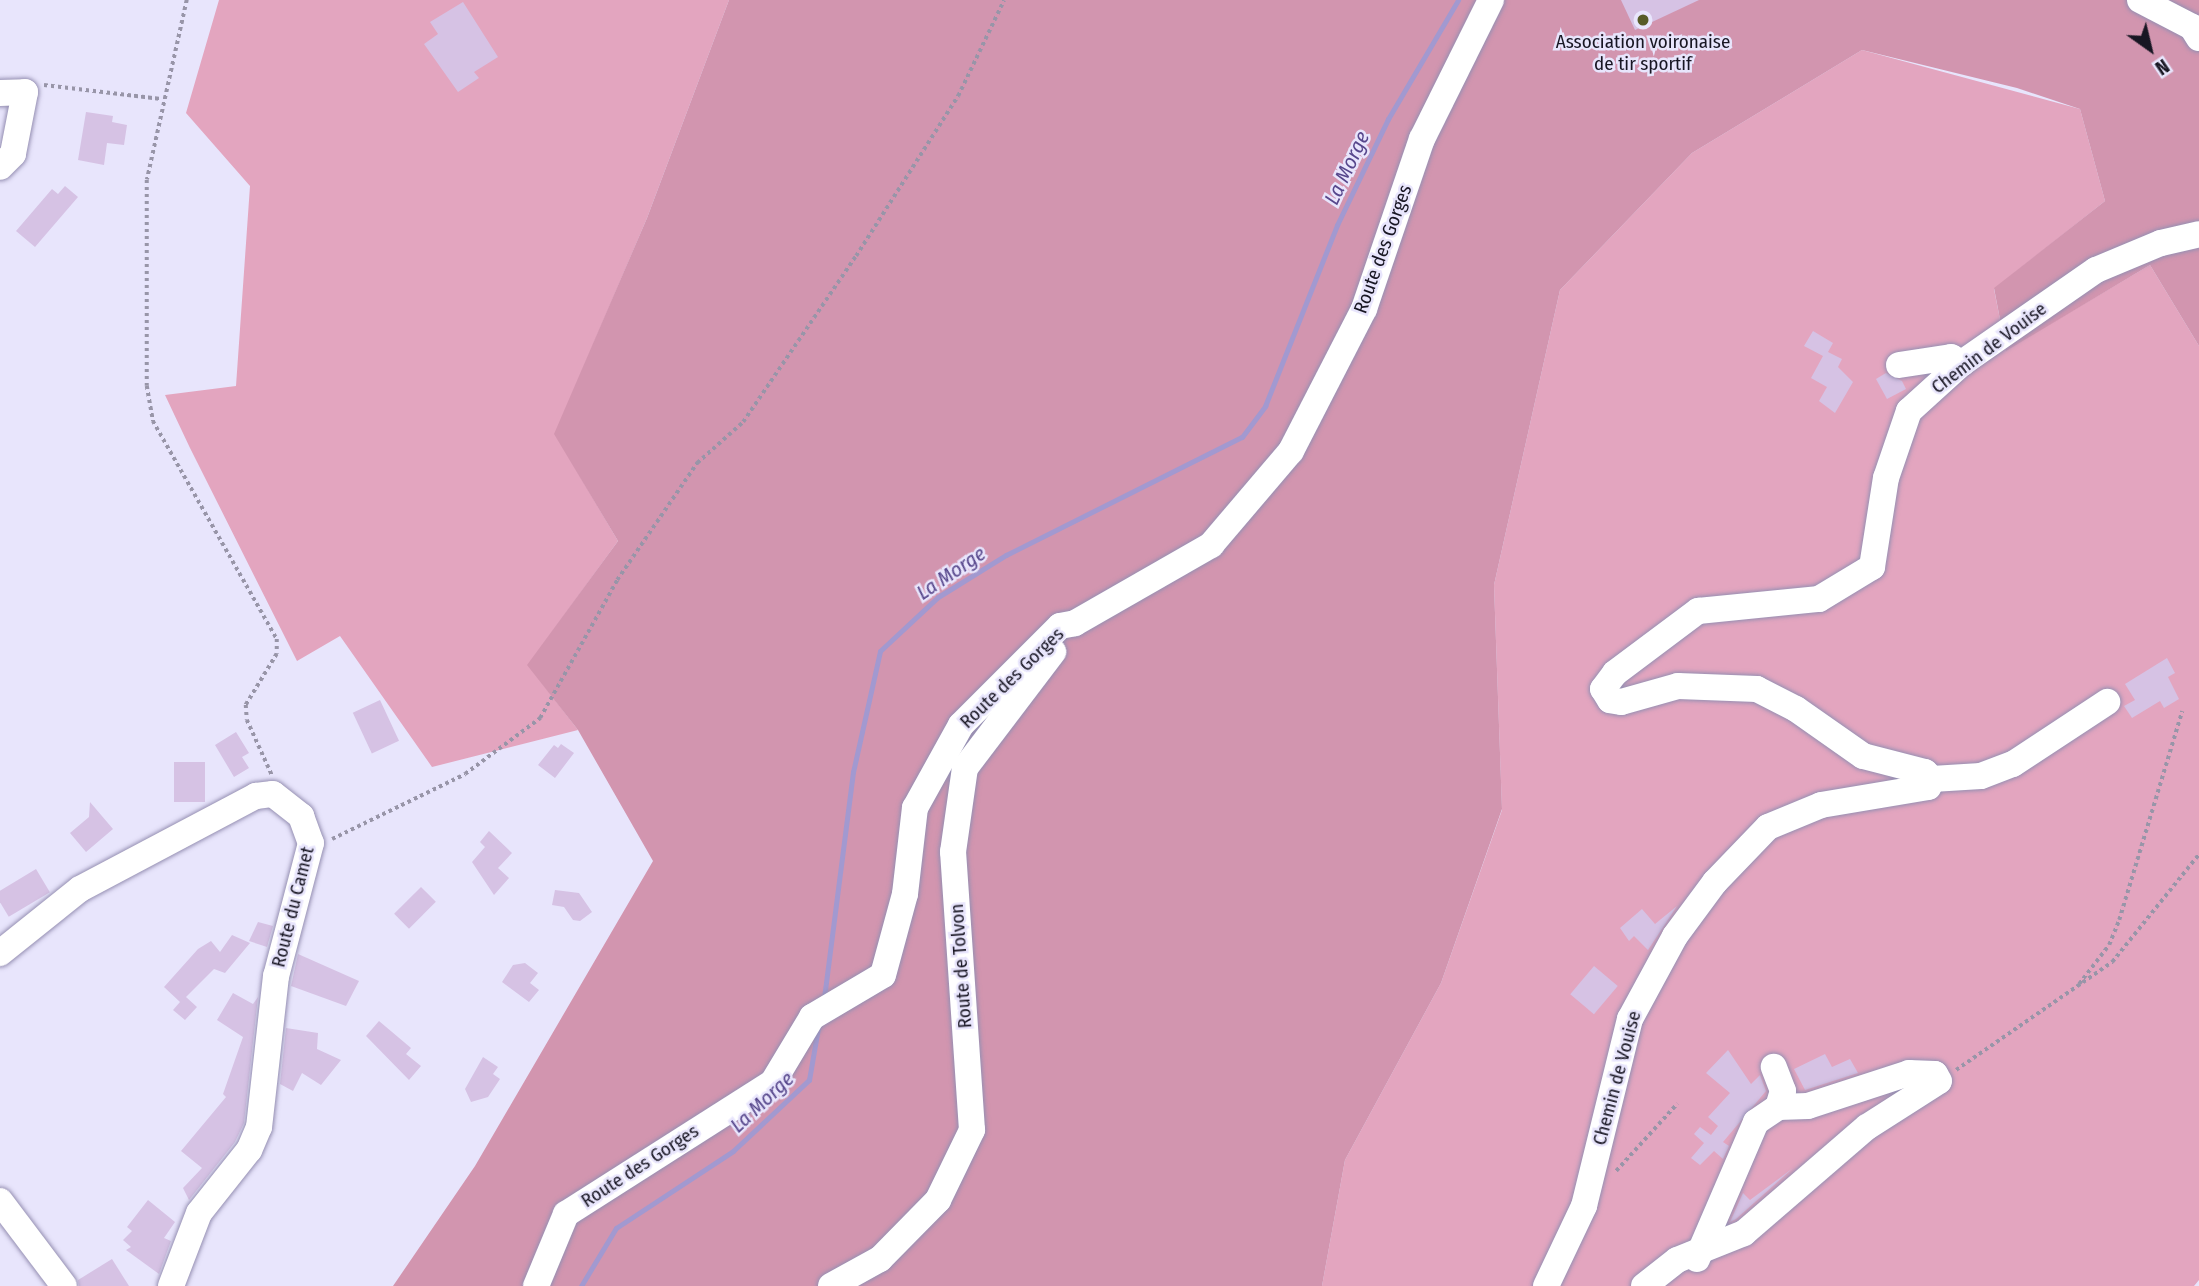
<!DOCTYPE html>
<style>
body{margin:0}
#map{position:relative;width:2199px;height:1286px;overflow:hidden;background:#e8e5fc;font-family:"Fira Sans Condensed",sans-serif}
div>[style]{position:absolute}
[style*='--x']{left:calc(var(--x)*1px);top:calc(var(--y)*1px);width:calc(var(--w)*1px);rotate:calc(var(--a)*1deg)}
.green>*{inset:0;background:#e3a5bf}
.forest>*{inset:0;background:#d295af}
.stream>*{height:5px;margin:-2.5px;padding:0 2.5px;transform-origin:2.5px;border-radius:2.5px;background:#a299d0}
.building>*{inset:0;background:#d6c2e4;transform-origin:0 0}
.path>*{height:3.5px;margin-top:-1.75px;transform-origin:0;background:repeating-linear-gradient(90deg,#9895a8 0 3.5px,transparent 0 7px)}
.roads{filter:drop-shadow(0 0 2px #958fb2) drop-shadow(0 0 2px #958fb2)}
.minor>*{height:26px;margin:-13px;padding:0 13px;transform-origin:13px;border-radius:13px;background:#fff}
.dots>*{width:19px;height:19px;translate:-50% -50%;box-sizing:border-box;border:4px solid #e8e5fc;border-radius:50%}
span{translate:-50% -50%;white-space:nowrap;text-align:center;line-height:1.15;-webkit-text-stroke:5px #e8e5fc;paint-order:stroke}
.poi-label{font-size:19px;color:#181623}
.street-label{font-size:19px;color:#181623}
.water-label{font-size:21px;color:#57478c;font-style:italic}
.north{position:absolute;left:2115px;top:14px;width:70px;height:70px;-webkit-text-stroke:5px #e8e5fc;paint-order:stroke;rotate:146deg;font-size:19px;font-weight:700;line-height:28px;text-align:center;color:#181623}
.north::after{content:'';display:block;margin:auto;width:24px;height:32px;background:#181623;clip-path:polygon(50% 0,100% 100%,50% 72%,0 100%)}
</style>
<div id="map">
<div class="green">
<div style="clip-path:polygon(219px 0,729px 0,647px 218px,555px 434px,618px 541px,528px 665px,578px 730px,432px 767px,340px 636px,297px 661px,190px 448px,165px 395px,236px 386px,250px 186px,186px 113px)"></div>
<div style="clip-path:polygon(1862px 50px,2080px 109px,2105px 201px,1994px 289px,2006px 350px,2150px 265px,2199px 346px,2199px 1280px,2194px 1286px,1322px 1286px,1345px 1160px,1441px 983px,1502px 810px,1494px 585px,1560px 290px,1692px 153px)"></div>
</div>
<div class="forest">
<div style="clip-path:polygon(729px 0,2199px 0,2199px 346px,2150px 265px,2006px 351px,1994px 288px,2105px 201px,2080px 109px,2017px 88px,1862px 50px,1692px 153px,1560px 290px,1494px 585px,1502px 809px,1441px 983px,1345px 1160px,1322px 1286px,393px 1286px,475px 1166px,653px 861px,578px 730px,527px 665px,618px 541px,554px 434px,647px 218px)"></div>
</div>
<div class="stream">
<div style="--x:824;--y:998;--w:228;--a:-82.7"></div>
<div style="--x:853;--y:772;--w:124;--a:-77.4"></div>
<div style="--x:880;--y:651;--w:79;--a:-43"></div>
<div style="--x:938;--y:597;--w:80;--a:-31.7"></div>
<div style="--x:1006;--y:555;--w:264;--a:-26.6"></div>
<div style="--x:1242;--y:437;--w:39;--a:-53"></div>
<div style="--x:1265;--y:406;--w:195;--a:-68.3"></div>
<div style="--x:1337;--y:225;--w:118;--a:-64.3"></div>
<div style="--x:1388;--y:119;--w:138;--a:-59.5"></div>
<div style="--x:581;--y:1286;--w:68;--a:-58.9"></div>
<div style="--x:616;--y:1228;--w:140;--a:-33.3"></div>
<div style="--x:733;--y:1151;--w:104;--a:-43.1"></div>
<div style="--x:809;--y:1080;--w:53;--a:-80.2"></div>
</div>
<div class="building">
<div style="clip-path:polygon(1621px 0,1699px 0,1635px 30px)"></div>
<div style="clip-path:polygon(463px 2px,498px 57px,474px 72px,479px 78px,458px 92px,424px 44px,438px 34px,430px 22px)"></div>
<div style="clip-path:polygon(86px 112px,113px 116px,112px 122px,127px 125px,124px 145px,107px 143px,104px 165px,78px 160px)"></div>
<div style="clip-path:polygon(65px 186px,78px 197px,35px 247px,16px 231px,52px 189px,58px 194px)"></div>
<div style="clip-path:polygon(1813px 331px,1833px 343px,1828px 352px,1842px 359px,1838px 367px,1853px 382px,1835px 413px,1819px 401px,1827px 387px,1811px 378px,1823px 356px,1804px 346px)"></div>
<div style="clip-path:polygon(1886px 373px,1902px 381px,1906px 389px,1887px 399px,1876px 379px)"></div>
<div style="clip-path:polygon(2167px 658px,2175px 673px,2168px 677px,2179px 699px,2164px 708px,2160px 701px,2132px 718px,2124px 706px,2135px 700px,2125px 684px)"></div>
<div style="left:380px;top:700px;width:45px;height:30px;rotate:65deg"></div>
<div style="clip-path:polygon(236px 732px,249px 753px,242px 757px,249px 768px,234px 777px,215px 745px)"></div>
<div style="clip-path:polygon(561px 744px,574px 753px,555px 778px,538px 765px,554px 745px,558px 748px)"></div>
<div style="left:174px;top:762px;width:31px;height:40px"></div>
<div style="clip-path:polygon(90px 802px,113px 829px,86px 852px,70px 833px,89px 817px)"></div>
<div style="clip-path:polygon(489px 831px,512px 853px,498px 868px,509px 878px,494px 895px,472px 862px,485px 847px,480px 842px)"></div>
<div style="left:36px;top:869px;width:27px;height:48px;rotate:59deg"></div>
<div style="left:421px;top:887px;width:21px;height:38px;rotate:45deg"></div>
<div style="clip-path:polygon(555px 890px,579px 893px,592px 912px,580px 921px,573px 920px,564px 907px,552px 905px)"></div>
<div style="clip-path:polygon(1677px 906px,1648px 950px,1634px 936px,1629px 941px,1620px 928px,1642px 909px,1655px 924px)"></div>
<div style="clip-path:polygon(258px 922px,273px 926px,267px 947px,249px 941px)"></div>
<div style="clip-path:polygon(232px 935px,250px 943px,225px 973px,214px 969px,186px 997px,197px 1007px,185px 1020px,173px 1010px,180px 1002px,164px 987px,198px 949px,211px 941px,220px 952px)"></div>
<div style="clip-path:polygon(298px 954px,359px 981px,346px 1006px,291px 986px)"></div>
<div style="clip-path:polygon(525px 963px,538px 973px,530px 983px,539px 990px,529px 1002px,502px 982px,513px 965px)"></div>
<div style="left:1594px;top:966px;width:31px;height:37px;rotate:40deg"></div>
<div style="clip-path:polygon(233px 993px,253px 1004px,258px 997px,244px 1123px,235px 1142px,189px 1200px,183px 1188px,202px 1168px,181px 1151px,226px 1097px,223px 1094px,243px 1037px,217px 1020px)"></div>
<div style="clip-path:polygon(379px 1021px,411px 1048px,406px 1054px,421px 1066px,409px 1080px,366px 1036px)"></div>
<div style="clip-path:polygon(286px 1028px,318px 1033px,317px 1049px,341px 1060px,321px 1085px,302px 1073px,293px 1091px,280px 1084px)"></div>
<div style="clip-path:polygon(1728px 1050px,1751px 1084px,1760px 1075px,1766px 1091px,1723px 1142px,1729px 1146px,1723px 1159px,1714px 1151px,1700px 1165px,1691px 1158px,1704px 1143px,1694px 1134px,1700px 1127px,1711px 1135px,1718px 1126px,1708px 1117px,1730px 1093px,1706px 1073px)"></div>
<div style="clip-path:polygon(1825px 1054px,1832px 1067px,1850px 1059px,1858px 1073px,1805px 1090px,1794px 1069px)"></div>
<div style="clip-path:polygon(483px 1057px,498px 1067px,493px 1074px,500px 1079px,488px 1097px,471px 1102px,465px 1089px)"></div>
<div style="clip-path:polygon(1793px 1168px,1736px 1219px,1730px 1222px,1743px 1193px,1750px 1200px)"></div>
<div style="clip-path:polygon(148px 1200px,175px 1222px,164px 1238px,171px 1241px,159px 1274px,126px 1250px,131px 1247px,123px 1240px,132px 1231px,127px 1227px)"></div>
<div style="clip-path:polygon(112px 1259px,129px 1286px,79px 1286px,78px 1280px)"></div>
</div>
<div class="path">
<div style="--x:187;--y:0;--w:184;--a:102.5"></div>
<div style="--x:147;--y:180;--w:206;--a:90"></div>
<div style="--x:147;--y:386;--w:36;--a:80"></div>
<div style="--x:153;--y:421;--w:251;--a:60.4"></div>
<div style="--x:277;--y:639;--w:15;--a:90"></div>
<div style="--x:277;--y:654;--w:60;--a:121.3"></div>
<div style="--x:246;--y:705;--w:15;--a:86"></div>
<div style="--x:247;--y:720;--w:60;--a:65.6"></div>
<div style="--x:44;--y:85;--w:118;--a:6.8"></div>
<div style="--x:332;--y:839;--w:148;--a:-26"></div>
<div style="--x:465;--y:774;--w:94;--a:-36.7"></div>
<div style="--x:540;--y:718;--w:158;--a:-60.8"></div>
<div style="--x:617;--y:580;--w:142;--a:-55.6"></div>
<div style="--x:697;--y:463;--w:62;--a:-41.7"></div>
<div style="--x:743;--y:422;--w:201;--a:-55.8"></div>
<div style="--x:856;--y:256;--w:190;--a:-57.5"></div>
<div style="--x:958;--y:96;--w:106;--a:-64.4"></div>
<div style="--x:2079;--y:984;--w:49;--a:-52.4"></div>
<div style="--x:2109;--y:945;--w:27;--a:-68"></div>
<div style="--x:2119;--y:920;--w:218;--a:-73.2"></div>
<div style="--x:1956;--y:1070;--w:190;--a:-34.7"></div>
<div style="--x:2112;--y:962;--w:139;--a:-51.1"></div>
<div style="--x:1616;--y:1171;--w:91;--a:-47.7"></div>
</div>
<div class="roads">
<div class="minor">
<div style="--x:2140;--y:0;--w:59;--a:27.4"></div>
<div style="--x:2192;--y:27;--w:13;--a:58"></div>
<div style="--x:0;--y:93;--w:25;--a:-2"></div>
<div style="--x:25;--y:92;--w:63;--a:101"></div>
<div style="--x:13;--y:154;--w:18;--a:135"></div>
<div style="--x:1899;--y:365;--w:53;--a:-8.7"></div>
<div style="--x:1951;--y:357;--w:13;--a:29"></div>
<div style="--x:1932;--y:779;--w:49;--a:-3.5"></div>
<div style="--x:1981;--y:776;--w:34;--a:-21"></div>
<div style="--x:2013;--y:764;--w:113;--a:-33.4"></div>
<div style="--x:0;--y:953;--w:102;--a:-38.7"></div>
<div style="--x:80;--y:889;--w:199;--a:-27.9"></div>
<div style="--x:256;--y:796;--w:17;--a:-7"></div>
<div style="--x:273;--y:794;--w:36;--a:38"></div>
<div style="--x:301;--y:816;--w:29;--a:70"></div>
<div style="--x:311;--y:843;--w:138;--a:104.7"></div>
<div style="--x:276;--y:976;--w:152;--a:96.4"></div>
<div style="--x:259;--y:1127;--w:25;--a:113"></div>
<div style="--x:249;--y:1150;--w:80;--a:128.4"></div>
<div style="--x:199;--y:1213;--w:78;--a:111"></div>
<div style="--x:0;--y:1201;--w:106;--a:53"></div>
<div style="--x:1697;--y:1259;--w:149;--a:-66.7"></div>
<div style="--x:1756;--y:1122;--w:27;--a:-34"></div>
<div style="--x:1778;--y:1107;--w:17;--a:-73"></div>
<div style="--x:1783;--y:1091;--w:26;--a:-111"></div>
<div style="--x:536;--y:1286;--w:78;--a:-67.4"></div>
<div style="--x:566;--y:1214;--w:246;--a:-32.5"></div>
<div style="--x:773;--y:1082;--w:76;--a:-59"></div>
<div style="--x:812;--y:1017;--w:82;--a:-30.6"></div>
<div style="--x:883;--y:975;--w:84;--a:-74.8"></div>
<div style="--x:905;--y:894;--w:87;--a:-83.4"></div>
<div style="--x:915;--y:808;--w:95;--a:-61"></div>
<div style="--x:961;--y:725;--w:140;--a:-45"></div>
<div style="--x:1060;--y:626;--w:15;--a:-11"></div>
<div style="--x:1075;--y:623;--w:157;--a:-29.8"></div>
<div style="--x:1211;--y:545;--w:123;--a:-49.6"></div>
<div style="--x:1291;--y:451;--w:160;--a:-62.8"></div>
<div style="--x:1364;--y:309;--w:180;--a:-71.2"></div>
<div style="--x:1422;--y:139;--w:155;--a:-63.6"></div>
<div style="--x:831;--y:1286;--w:56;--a:-28.9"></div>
<div style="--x:880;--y:1259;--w:83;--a:-45.5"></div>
<div style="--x:938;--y:1200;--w:78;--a:-64.1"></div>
<div style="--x:972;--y:1130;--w:279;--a:-93.9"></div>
<div style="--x:953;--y:852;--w:85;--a:-81.9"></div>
<div style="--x:965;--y:768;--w:146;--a:-52.8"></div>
<div style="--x:1546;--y:1286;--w:89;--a:-64.6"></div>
<div style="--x:1584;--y:1206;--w:193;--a:-76.2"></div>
<div style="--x:1630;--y:1019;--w:94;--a:-61.5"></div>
<div style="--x:1675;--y:936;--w:67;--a:-53.5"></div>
<div style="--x:1715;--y:882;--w:76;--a:-46.1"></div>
<div style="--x:1768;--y:827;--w:57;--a:-22.5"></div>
<div style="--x:1821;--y:805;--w:109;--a:-9.5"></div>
<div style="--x:1928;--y:787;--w:9;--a:-63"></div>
<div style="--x:1932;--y:779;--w:10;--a:-135"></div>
<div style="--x:1925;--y:772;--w:64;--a:-165.5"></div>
<div style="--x:1863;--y:756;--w:82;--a:-145"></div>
<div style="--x:1796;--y:709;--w:44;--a:-152.9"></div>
<div style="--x:1757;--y:689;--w:79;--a:-177.8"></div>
<div style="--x:1678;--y:686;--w:59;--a:164.3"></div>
<div style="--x:1621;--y:702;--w:11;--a:-170"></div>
<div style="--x:1610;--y:700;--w:13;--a:-122"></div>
<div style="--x:1603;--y:689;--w:20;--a:-53"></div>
<div style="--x:1615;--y:673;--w:104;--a:-36.8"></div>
<div style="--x:1698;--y:611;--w:122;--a:-5.7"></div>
<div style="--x:1819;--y:599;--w:62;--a:-31.1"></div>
<div style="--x:1872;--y:567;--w:90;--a:-81.1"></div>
<div style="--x:1886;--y:478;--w:71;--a:-71.1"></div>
<div style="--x:1909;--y:411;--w:72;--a:-42.2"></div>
<div style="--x:1962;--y:363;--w:163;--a:-34.8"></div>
<div style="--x:2096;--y:270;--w:70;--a:-22.6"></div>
<div style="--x:2161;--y:243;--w:39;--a:-13"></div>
<div style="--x:1644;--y:1286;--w:42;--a:-38.2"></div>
<div style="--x:1677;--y:1260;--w:72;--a:-21.9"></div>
<div style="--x:1744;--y:1233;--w:162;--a:-40.8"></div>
<div style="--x:1867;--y:1127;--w:85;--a:-32.6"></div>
<div style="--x:1939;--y:1081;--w:8;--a:-120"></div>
<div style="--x:1935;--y:1074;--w:26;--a:-178"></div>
<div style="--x:1909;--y:1073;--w:106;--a:161.9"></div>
<div style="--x:1808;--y:1106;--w:30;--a:178"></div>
</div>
</div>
<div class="dots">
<div style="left:1643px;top:20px;background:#575b28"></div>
</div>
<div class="poi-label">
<span style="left:1643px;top:53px">Association voironaise<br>de tir sportif</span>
</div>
<div class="street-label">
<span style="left:1383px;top:249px;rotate:-70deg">Route des Gorges</span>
<span style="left:1989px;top:348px;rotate:-37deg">Chemin de Vouise</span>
<span style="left:1012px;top:678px;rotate:-44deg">Route des Gorges</span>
<span style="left:293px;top:907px;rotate:-76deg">Route du Camet</span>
<span style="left:961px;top:966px;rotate:-94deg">Route de Tolvon</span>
<span style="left:1617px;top:1078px;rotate:-75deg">Chemin de Vouise</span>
<span style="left:640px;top:1166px;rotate:-33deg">Route des Gorges</span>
</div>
<div class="water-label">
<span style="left:1347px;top:168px;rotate:-65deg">La Morge</span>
<span style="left:951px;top:573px;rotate:-34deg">La Morge</span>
<span style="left:762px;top:1102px;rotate:-43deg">La Morge</span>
</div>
<div class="north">N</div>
</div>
